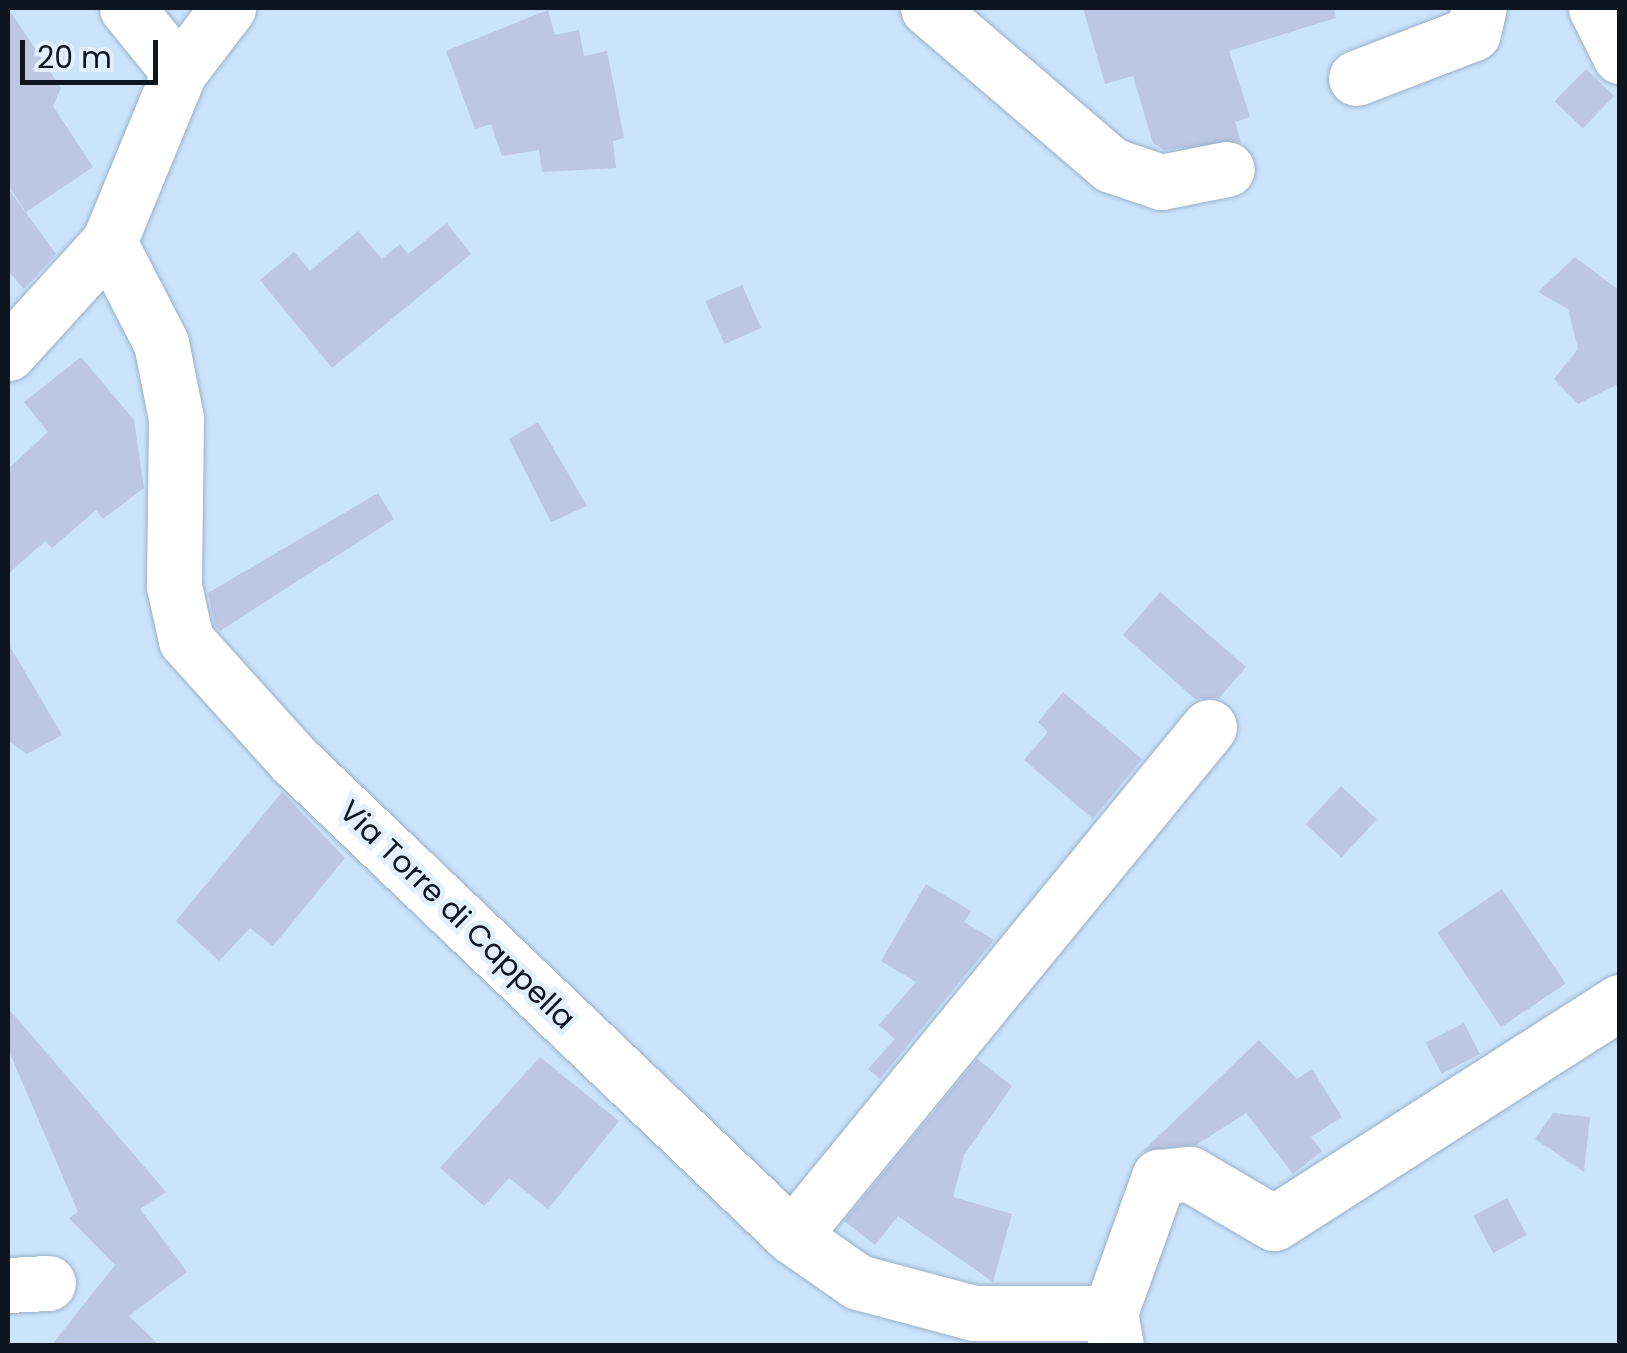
<!DOCTYPE html>
<style>
body{margin:0}
#map{position:relative;width:1627px;height:1353px;overflow:hidden;background:#cce3fc;font-family:Poppins,sans-serif}
div>[style]{position:absolute}
[style*='--x']{left:calc(var(--x)*1px);top:calc(var(--y)*1px);width:calc(var(--w)*1px);rotate:calc(var(--a)*1deg)}
.building>*{inset:0;background:#bbc7e3;transform-origin:0 0}
.roads{filter:drop-shadow(0 0 2px #99b0c7) drop-shadow(0 0 2px #99b0c7)}
.minor>*{height:55px;margin:-27.5px;padding:0 27.5px;transform-origin:27.5px;border-radius:27.5px;background:#fff}
span{translate:-50% -50%;white-space:nowrap;text-align:center;line-height:1.15;-webkit-text-stroke:10px #e1effe;paint-order:stroke}
.street-label{font-size:30px;color:#0d151e}
.frame{position:absolute;inset:0;border:10px solid #0d151e;pointer-events:none}
.scale{position:absolute;left:20px;top:40px;width:138px;height:45px;box-sizing:border-box;border:5px solid #0d151e;border-top:0;padding-left:12px;font-size:30px;line-height:35px;white-space:nowrap;color:#0d151e;-webkit-text-stroke:8px #e1effe;paint-order:stroke}
</style>
<div id="map">
<div class="building">
<div style="clip-path:polygon(8px 8px,61px 88px,53px 106px,93px 167px,26px 212px,8px 185px)"></div>
<div style="clip-path:polygon(1083px 8px,1334px 8px,1336px 18px,1229px 51px,1250px 117px,1235px 122px,1241px 142px,1164px 150px,1153px 143px,1133px 76px,1105px 84px)"></div>
<div style="clip-path:polygon(548px 10px,555px 35px,579px 30px,584px 56px,607px 51px,624px 138px,613px 141px,616px 168px,542px 172px,539px 150px,502px 156px,491px 124px,475px 129px,446px 51px)"></div>
<div style="left:1586px;top:69px;width:39px;height:45px;rotate:44deg"></div>
<div style="clip-path:polygon(8px 188px,56px 254px,24px 289px,8px 271px)"></div>
<div style="clip-path:polygon(447px 223px,471px 254px,332px 368px,260px 280px,294px 252px,310px 271px,358px 231px,382px 259px,400px 244px,408px 254px)"></div>
<div style="clip-path:polygon(1575px 257px,1620px 291px,1620px 383px,1578px 404px,1554px 379px,1578px 349px,1568px 309px,1538px 292px)"></div>
<div style="left:742px;top:285px;width:47px;height:40px;rotate:66deg"></div>
<div style="clip-path:polygon(81px 357px,134px 420px,144px 488px,103px 519px,96px 510px,52px 548px,45px 541px,8px 574px,8px 469px,48px 432px,24px 402px)"></div>
<div style="clip-path:polygon(538px 422px,587px 506px,551px 522px,509px 439px)"></div>
<div style="clip-path:polygon(378px 493px,394px 519px,220px 631px,215px 625px,208px 593px)"></div>
<div style="clip-path:polygon(1160px 592px,1246px 667px,1219px 698px,1195px 699px,1123px 635px)"></div>
<div style="clip-path:polygon(8px 643px,62px 735px,27px 754px,8px 741px)"></div>
<div style="clip-path:polygon(1063px 692px,1142px 759px,1093px 819px,1024px 760px,1048px 732px,1038px 722px)"></div>
<div style="left:1341px;top:786px;width:49px;height:52px;rotate:43deg"></div>
<div style="clip-path:polygon(282px 792px,345px 858px,273px 946px,250px 928px,219px 961px,176px 921px)"></div>
<div style="clip-path:polygon(926px 884px,971px 911px,964px 922px,994px 940px,880px 1079px,868px 1069px,895px 1039px,879px 1025px,916px 982px,881px 961px)"></div>
<div style="left:1502px;top:889px;width:114px;height:78px;rotate:56deg"></div>
<div style="clip-path:polygon(8px 1008px,166px 1192px,140px 1209px,187px 1272px,129px 1316px,160px 1346px,51px 1346px,115px 1265px,69px 1218px,78px 1212px,8px 1049px)"></div>
<div style="left:1464px;top:1023px;width:35px;height:43px;rotate:63deg"></div>
<div style="clip-path:polygon(1259px 1040px,1297px 1079px,1312px 1069px,1342px 1117px,1311px 1137px,1322px 1151px,1293px 1174px,1246px 1113px,1196px 1145px,1143px 1151px)"></div>
<div style="clip-path:polygon(540px 1057px,619px 1121px,548px 1209px,509px 1178px,484px 1206px,440px 1168px)"></div>
<div style="clip-path:polygon(977px 1059px,1012px 1086px,964px 1155px,953px 1197px,1012px 1214px,993px 1282px,898px 1216px,875px 1245px,844px 1221px)"></div>
<div style="clip-path:polygon(1553px 1113px,1590px 1117px,1584px 1172px,1535px 1139px)"></div>
<div style="left:1507px;top:1198px;width:42px;height:38px;rotate:62deg"></div>
</div>
<div class="roads">
<div class="minor">
<div style="--x:127;--y:8;--w:82;--a:50.9"></div>
<div style="--x:928;--y:8;--w:241;--a:40.6"></div>
<div style="--x:1111;--y:165;--w:53;--a:18.8"></div>
<div style="--x:1161;--y:182;--w:67;--a:-11.1"></div>
<div style="--x:1596;--y:8;--w:54;--a:63.4"></div>
<div style="--x:1356;--y:78;--w:125;--a:-21"></div>
<div style="--x:1473;--y:33;--w:26;--a:-77"></div>
<div style="--x:109;--y:242;--w:114;--a:62.8"></div>
<div style="--x:161;--y:343;--w:76;--a:78.7"></div>
<div style="--x:176;--y:418;--w:168;--a:90.7"></div>
<div style="--x:174;--y:586;--w:55;--a:77.5"></div>
<div style="--x:186;--y:640;--w:164;--a:48"></div>
<div style="--x:296;--y:762;--w:686;--a:43.7"></div>
<div style="--x:792;--y:1236;--w:80;--a:34.9"></div>
<div style="--x:858;--y:1282;--w:120;--a:15"></div>
<div style="--x:974;--y:1313;--w:136;--a:0"></div>
<div style="--x:8;--y:353;--w:150;--a:-47.7"></div>
<div style="--x:109;--y:242;--w:184;--a:-67.6"></div>
<div style="--x:179;--y:72;--w:81;--a:-52.6"></div>
<div style="--x:792;--y:1236;--w:658;--a:-50.67"></div>
<div style="--x:8;--y:1285;--w:40;--a:-2.9"></div>
<div style="--x:1116;--y:1346;--w:34;--a:-100"></div>
<div style="--x:1110;--y:1313;--w:145;--a:-70.2"></div>
<div style="--x:1159;--y:1177;--w:31;--a:-6"></div>
<div style="--x:1190;--y:1174;--w:97;--a:30.3"></div>
<div style="--x:1274;--y:1223;--w:410;--a:-32.6"></div>
</div>
</div>
<div class="street-label">
<span style="left:457px;top:915px;rotate:44deg">Via Torre di Cappella</span>
</div>
<div class="frame"></div>
<div class="scale">20 m</div>
</div>
